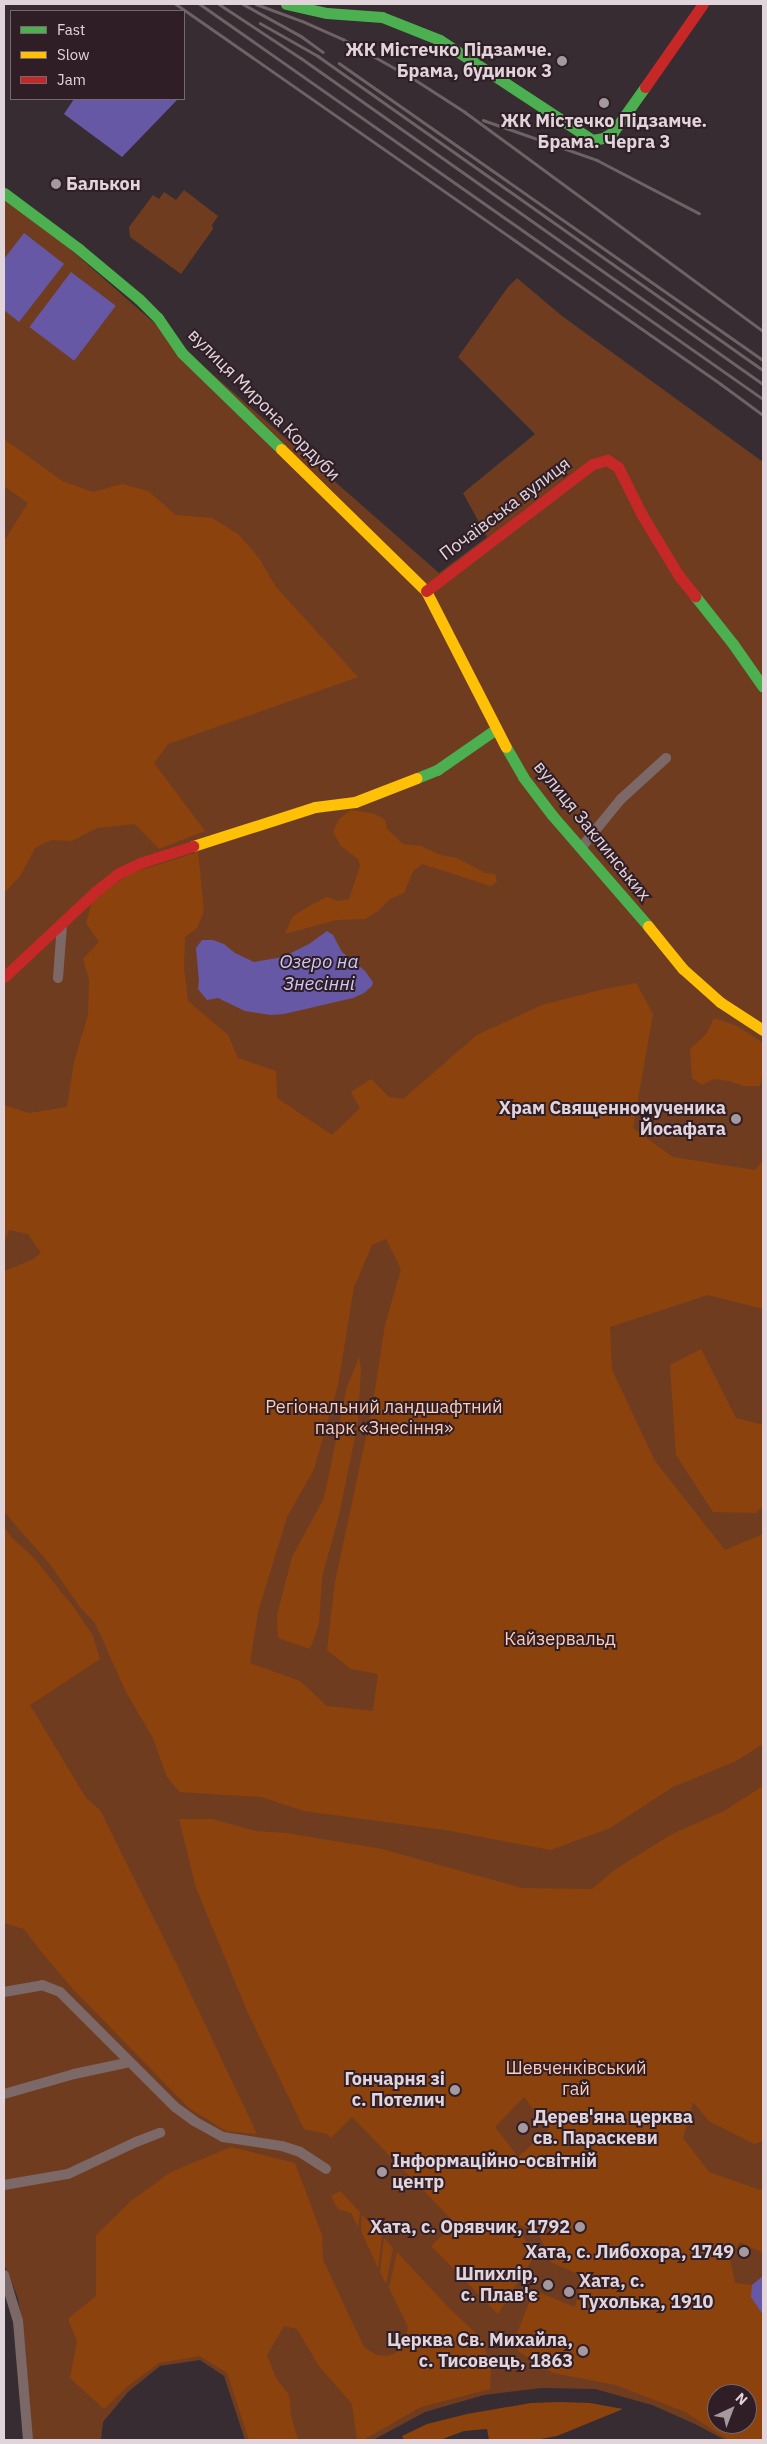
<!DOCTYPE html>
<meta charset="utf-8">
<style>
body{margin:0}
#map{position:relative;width:767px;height:2444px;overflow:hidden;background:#362c31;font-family:"IBM Plex Sans",sans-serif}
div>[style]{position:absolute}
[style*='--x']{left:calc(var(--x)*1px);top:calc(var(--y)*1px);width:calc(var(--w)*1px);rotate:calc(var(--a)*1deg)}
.green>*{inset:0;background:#703c20}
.forest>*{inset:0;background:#8c420d}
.water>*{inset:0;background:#6658a5;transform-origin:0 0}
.street>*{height:10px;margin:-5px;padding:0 5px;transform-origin:5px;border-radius:5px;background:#7d6868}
.fast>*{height:11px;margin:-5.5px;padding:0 5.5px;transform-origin:5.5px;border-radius:5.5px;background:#4caf50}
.slow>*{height:11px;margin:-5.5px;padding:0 5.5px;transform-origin:5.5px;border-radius:5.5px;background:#ffc107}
.jam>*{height:11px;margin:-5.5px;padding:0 5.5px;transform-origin:5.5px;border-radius:5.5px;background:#c62828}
.rail>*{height:2.5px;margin:-1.25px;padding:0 1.25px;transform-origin:1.25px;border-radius:1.25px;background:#6f6265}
.dots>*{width:14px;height:14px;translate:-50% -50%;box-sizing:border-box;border:2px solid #301e26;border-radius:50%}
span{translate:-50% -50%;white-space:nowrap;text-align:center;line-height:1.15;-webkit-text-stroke:4px #301e26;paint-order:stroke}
.poi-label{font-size:18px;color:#e1d4da;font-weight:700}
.right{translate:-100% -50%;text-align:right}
.left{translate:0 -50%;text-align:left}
.street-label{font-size:18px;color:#e1d4da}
.park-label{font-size:18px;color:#fcccb3}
.water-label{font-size:19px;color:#cdc8f6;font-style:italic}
.frame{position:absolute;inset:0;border:5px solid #e1d4da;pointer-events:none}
.legend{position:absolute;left:10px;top:10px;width:175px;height:90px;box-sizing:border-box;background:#301e26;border:1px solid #77676e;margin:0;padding:6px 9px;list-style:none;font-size:15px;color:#e1d4da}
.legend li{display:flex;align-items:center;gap:10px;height:25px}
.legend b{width:25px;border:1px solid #77676e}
.north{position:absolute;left:707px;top:2384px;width:50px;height:50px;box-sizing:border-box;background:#301e26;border:1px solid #77676e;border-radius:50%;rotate:43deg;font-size:14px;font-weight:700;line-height:20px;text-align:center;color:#e1d4da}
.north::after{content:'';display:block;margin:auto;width:18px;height:22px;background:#a5999f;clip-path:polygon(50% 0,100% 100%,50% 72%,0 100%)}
</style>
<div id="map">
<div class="green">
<div style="clip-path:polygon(184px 190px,218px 216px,212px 225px,213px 229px,181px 274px,130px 237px,129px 227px,153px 195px,159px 199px,164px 192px,176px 200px)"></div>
<div style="clip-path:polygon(evenodd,4px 197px,62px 242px,439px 573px,487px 537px,463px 493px,535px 434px,458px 357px,508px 287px,517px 278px,562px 316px,763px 462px,763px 2440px,725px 2440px,695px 2424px,652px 2405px,595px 2389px,542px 2388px,484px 2395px,425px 2412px,373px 2440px,245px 2440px,224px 2376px,200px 2360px,160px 2366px,128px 2392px,103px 2422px,101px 2440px,32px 2440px,25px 2345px,18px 2298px,4px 2264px,4px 197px,717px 2394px,747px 2394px,747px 2424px,717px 2424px,717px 2394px)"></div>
</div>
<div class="forest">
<div style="clip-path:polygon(4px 439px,62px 481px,93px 492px,122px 484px,148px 491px,176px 515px,212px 518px,238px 534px,259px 558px,276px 587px,358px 677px,168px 744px,154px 763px,205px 831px,159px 849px,135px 824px,97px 828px,72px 841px,51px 840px,35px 848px,20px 876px,4px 893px,4px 541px,28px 503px,4px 486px)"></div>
<div style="clip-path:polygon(351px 810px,375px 814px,385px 820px,387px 829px,403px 844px,421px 846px,440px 855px,457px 858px,485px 873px,495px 874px,497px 882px,491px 886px,422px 864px,413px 871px,404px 893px,390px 899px,378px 911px,365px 919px,336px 920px,285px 934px,293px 916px,309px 906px,327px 897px,338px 901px,349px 899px,360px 866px,358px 859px,341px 846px,333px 832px,339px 819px)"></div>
<div style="clip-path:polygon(evenodd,198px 852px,204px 911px,197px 928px,185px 937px,184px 968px,188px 1001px,228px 1035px,238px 1058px,276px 1071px,277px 1098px,332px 1135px,360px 1108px,351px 1092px,371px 1079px,389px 1097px,403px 1099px,477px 1035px,542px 1005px,604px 989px,636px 983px,653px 1014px,633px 1128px,673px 1157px,755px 1170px,763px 1161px,763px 1309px,708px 1295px,610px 1327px,612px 1370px,655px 1461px,725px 1550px,763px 1534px,763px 1744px,736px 1761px,673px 1787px,610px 1828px,551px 1850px,445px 1830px,304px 1811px,261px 1797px,180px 1792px,167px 1777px,153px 1738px,126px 1692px,95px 1623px,80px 1607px,49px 1563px,4px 1512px,4px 1271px,32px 1260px,41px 1253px,28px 1234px,9px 1230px,4px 1242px,4px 1105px,29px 1113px,67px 1107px,74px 1062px,88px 1015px,89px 980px,83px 959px,99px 942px,86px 923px,92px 901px,129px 874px,198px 852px,386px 1239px,401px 1269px,385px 1325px,372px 1409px,335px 1582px,327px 1650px,351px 1669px,378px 1674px,373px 1711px,327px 1706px,300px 1681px,250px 1663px,258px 1612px,287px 1517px,314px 1469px,338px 1385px,354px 1287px,372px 1245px,386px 1239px)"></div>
<div style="clip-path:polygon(714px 1018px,737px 1026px,763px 1043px,763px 1071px,760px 1086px,744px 1086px,729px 1081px,713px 1079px,702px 1085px,692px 1078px,690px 1049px,707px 1033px)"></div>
<div style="clip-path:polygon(701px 1349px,736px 1418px,763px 1425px,763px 1506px,756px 1513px,713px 1512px,676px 1455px,670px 1365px)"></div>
<div style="clip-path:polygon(359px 1357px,361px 1369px,358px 1422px,339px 1515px,322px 1577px,319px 1624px,310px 1649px,278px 1638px,277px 1615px,292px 1557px,324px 1498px,347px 1387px)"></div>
<div style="clip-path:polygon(4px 1526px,11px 1537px,34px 1558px,75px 1609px,93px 1636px,100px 1659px,30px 1705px,86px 1798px,100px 1810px,177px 1965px,257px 2134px,226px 2131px,189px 2108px,73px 1989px,43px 1954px,24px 1929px,4px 1923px)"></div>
<div style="clip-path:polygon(evenodd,763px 1786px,763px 2141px,754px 2144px,709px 2121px,693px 2102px,683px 2138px,709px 2172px,760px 2190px,763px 2188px,763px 2253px,740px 2242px,730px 2259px,735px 2283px,752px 2285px,752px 2297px,763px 2315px,763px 2440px,729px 2440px,685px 2412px,616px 2385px,553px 2373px,518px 2351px,513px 2344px,534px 2290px,575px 2307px,582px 2276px,551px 2262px,539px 2234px,516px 2223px,534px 2257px,498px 2314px,431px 2246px,455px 2223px,352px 2117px,331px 2138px,327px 2134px,304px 2129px,248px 2013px,196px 1888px,179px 1819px,212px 1819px,256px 1831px,286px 1833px,382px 1849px,522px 1888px,592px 1889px,616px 1869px,672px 1834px,724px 1811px,763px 1786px,524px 2097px,549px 2129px,518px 2157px,495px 2127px,524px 2097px,763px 1786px,717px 2394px,747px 2394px,747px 2424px,717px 2424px,717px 2394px)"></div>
<div style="clip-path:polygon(231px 2147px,295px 2163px,322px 2235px,323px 2260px,364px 2347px,376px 2355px,388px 2356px,397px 2352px,405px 2342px,408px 2327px,389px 2288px,397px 2252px,448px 2307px,481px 2338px,491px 2365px,490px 2389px,421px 2407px,363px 2440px,357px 2440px,352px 2404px,319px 2366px,297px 2329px,284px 2326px,267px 2355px,276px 2378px,289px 2395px,291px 2416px,298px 2440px,249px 2440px,227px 2373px,200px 2356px,159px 2363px,129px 2385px,104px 2409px,70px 2378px,77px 2341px,68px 2319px,96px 2296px,96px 2235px,131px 2201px,171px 2172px)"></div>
<div style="clip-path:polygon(340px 2191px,360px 2212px,358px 2227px,351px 2213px,340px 2210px,336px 2206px,331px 2196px)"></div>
<div style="clip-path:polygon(362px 2215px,382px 2236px,378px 2268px,361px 2231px)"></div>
<div style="clip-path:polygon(384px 2238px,393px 2248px,386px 2284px,380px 2272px)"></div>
<div style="clip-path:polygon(560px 2402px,590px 2403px,623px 2409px,557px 2436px,535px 2440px,489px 2440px,487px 2429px,464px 2431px,440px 2440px,404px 2440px,402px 2436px,427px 2424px,467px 2414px,531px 2403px)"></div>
</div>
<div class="water">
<div style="clip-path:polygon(74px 99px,178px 99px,122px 157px,64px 114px)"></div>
<div style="clip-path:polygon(24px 233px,64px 264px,19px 322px,4px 310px,4px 259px)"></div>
<div style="left:71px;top:272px;width:56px;height:69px;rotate:37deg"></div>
<div style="clip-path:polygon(327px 931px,333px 935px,342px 952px,365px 971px,373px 982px,372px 986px,364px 993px,353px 998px,284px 1014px,271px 1015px,245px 1011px,218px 998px,207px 1000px,198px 989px,199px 981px,196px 948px,202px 940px,213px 940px,224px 944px,235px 953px,254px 962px,283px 957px,309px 944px)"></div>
<div style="clip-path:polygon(763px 2276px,763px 2315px,751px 2297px,752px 2285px)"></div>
</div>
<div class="street">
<div style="--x:581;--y:848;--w:63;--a:-50.8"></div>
<div style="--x:621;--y:799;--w:61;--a:-42.3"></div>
<div style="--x:58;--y:978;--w:53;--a:-85.7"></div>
<div style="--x:4;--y:1992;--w:39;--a:-10"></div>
<div style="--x:42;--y:1985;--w:19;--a:21"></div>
<div style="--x:60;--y:1992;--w:163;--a:45"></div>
<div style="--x:175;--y:2107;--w:24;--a:36"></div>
<div style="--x:194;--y:2121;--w:33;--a:29"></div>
<div style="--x:223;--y:2137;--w:60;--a:8.7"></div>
<div style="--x:282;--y:2146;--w:19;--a:18"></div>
<div style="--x:300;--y:2152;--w:31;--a:33"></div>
<div style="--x:4;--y:2094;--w:73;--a:-15.9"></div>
<div style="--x:74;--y:2074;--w:57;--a:-12.1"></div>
<div style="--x:4;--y:2185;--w:65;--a:-9.8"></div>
<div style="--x:68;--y:2174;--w:75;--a:-25.2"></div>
<div style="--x:136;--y:2142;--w:26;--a:-21"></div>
<div style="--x:4;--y:2275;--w:48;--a:73.1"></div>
<div style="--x:18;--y:2321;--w:119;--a:85.2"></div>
</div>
<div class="fast">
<div style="--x:286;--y:4;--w:42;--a:12.4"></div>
<div style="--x:327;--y:13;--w:55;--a:4.2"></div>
<div style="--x:382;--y:17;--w:62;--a:21.6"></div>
<div style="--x:440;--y:40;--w:182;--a:33.3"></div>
<div style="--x:592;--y:140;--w:11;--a:-10"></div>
<div style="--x:603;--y:138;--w:12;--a:-31"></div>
<div style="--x:613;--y:132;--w:55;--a:-54.6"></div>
<div style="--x:4;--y:193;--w:94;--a:36.7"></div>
<div style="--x:79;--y:249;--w:78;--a:39.8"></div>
<div style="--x:139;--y:299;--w:27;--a:45"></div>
<div style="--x:158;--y:318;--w:42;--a:55.6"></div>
<div style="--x:182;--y:353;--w:138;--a:44.1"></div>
<div style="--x:695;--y:596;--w:61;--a:51.6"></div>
<div style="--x:733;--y:644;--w:52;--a:55.1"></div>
<div style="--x:506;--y:747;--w:34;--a:60"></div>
<div style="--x:523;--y:777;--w:48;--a:52.7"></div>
<div style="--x:552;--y:815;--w:147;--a:49.1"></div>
<div style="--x:417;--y:778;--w:22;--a:-22"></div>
<div style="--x:437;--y:770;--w:72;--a:-34.8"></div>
</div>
<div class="slow">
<div style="--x:281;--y:449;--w:203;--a:44.4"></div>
<div style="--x:426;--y:591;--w:175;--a:62.9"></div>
<div style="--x:193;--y:846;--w:128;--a:-17.7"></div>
<div style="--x:315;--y:807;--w:40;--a:-7.1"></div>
<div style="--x:355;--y:802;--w:66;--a:-21.2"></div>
<div style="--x:648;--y:926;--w:55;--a:50.9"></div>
<div style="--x:683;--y:969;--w:50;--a:41.7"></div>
<div style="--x:720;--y:1002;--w:51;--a:33.1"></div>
</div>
<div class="jam">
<div style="--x:645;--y:87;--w:101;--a:-55.1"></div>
<div style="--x:426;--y:591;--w:210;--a:-37.3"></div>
<div style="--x:593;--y:464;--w:15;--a:-16"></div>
<div style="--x:607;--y:460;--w:13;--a:32"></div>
<div style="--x:618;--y:467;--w:54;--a:63.4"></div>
<div style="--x:642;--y:515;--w:71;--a:58.8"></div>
<div style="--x:679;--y:576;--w:26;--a:51"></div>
<div style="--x:4;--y:977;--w:126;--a:-43.1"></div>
<div style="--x:96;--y:891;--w:29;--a:-38"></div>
<div style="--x:119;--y:873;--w:23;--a:-25"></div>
<div style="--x:140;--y:863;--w:56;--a:-17.8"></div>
</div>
<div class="rail">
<div style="--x:176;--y:4;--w:664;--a:34.89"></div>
<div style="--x:721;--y:384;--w:52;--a:36.4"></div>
<div style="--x:200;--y:4;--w:688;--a:35.05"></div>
<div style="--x:219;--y:4;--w:98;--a:33.4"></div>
<div style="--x:301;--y:58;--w:565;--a:35.21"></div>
<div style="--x:243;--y:4;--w:66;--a:28.9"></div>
<div style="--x:301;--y:36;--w:27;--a:36"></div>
<div style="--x:256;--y:4;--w:49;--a:20.3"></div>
<div style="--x:302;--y:21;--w:45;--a:23.7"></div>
<div style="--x:343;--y:39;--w:81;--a:29.4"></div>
<div style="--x:414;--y:79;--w:61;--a:32.9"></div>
<div style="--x:465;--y:112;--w:370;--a:36.3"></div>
<div style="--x:260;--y:23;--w:67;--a:29.6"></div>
<div style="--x:318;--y:56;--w:545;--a:35.21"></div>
<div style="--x:339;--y:63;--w:518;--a:35.01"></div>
<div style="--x:483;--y:120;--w:121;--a:19.3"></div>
<div style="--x:597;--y:160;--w:115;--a:27.5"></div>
</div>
<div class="dots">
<div style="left:562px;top:61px;background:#a5999f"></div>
<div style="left:604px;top:103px;background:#a5999f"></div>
<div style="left:56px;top:184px;background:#a5999f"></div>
<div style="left:736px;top:1119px;background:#a5999f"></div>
<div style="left:455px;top:2090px;background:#a5999f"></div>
<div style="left:523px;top:2128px;background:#a5999f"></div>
<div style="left:382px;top:2172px;background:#a5999f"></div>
<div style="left:580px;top:2227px;background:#a5999f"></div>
<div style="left:744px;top:2252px;background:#a5999f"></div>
<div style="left:548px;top:2285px;background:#a5999f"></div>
<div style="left:569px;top:2292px;background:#a5999f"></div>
<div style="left:583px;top:2351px;background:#a5999f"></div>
</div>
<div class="poi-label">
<span class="right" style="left:552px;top:61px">ЖК Містечко Підзамче.<br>Брама, будинок 3</span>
<span style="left:604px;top:132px">ЖК Містечко Підзамче.<br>Брама. Черга 3</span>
<span class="left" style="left:66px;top:184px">Балькон</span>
<span class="right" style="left:726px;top:1119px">Храм Священномученика<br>Йосафата</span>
<span class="right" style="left:445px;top:2090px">Гончарня зі<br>с. Потелич</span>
<span class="left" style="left:533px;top:2128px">Дерев'яна церква<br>св. Параскеви</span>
<span class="left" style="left:392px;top:2172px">Інформаційно-освітній<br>центр</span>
<span class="right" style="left:570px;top:2227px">Хата, с. Орявчик, 1792</span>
<span class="right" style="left:734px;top:2252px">Хата, с. Либохора, 1749</span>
<span class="right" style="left:538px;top:2285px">Шпихлір,<br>с. Плав'є</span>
<span class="left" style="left:579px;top:2292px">Хата, с.<br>Тухолька, 1910</span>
<span class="right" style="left:573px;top:2351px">Церква Св. Михайла,<br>с. Тисовець, 1863</span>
</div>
<div class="street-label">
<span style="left:264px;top:405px;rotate:45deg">вулиця Мирона Кордуби</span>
<span style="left:505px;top:509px;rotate:-37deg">Почаївська вулиця</span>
<span style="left:592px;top:831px;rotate:51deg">вулиця Заклинських</span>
</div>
<div class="park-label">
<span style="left:384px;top:1418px">Регіональний ландшафтний<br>парк «Знесіння»</span>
<span style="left:560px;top:1639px">Кайзервальд</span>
<span style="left:576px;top:2079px">Шевченківський<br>гай</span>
</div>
<div class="water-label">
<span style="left:319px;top:973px">Озеро на<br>Знесінні</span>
</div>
<div class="frame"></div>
<ul class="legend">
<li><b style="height:6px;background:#4caf50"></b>Fast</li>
<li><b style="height:6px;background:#ffc107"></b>Slow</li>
<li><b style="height:6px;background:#c62828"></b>Jam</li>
</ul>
<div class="north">N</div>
</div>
